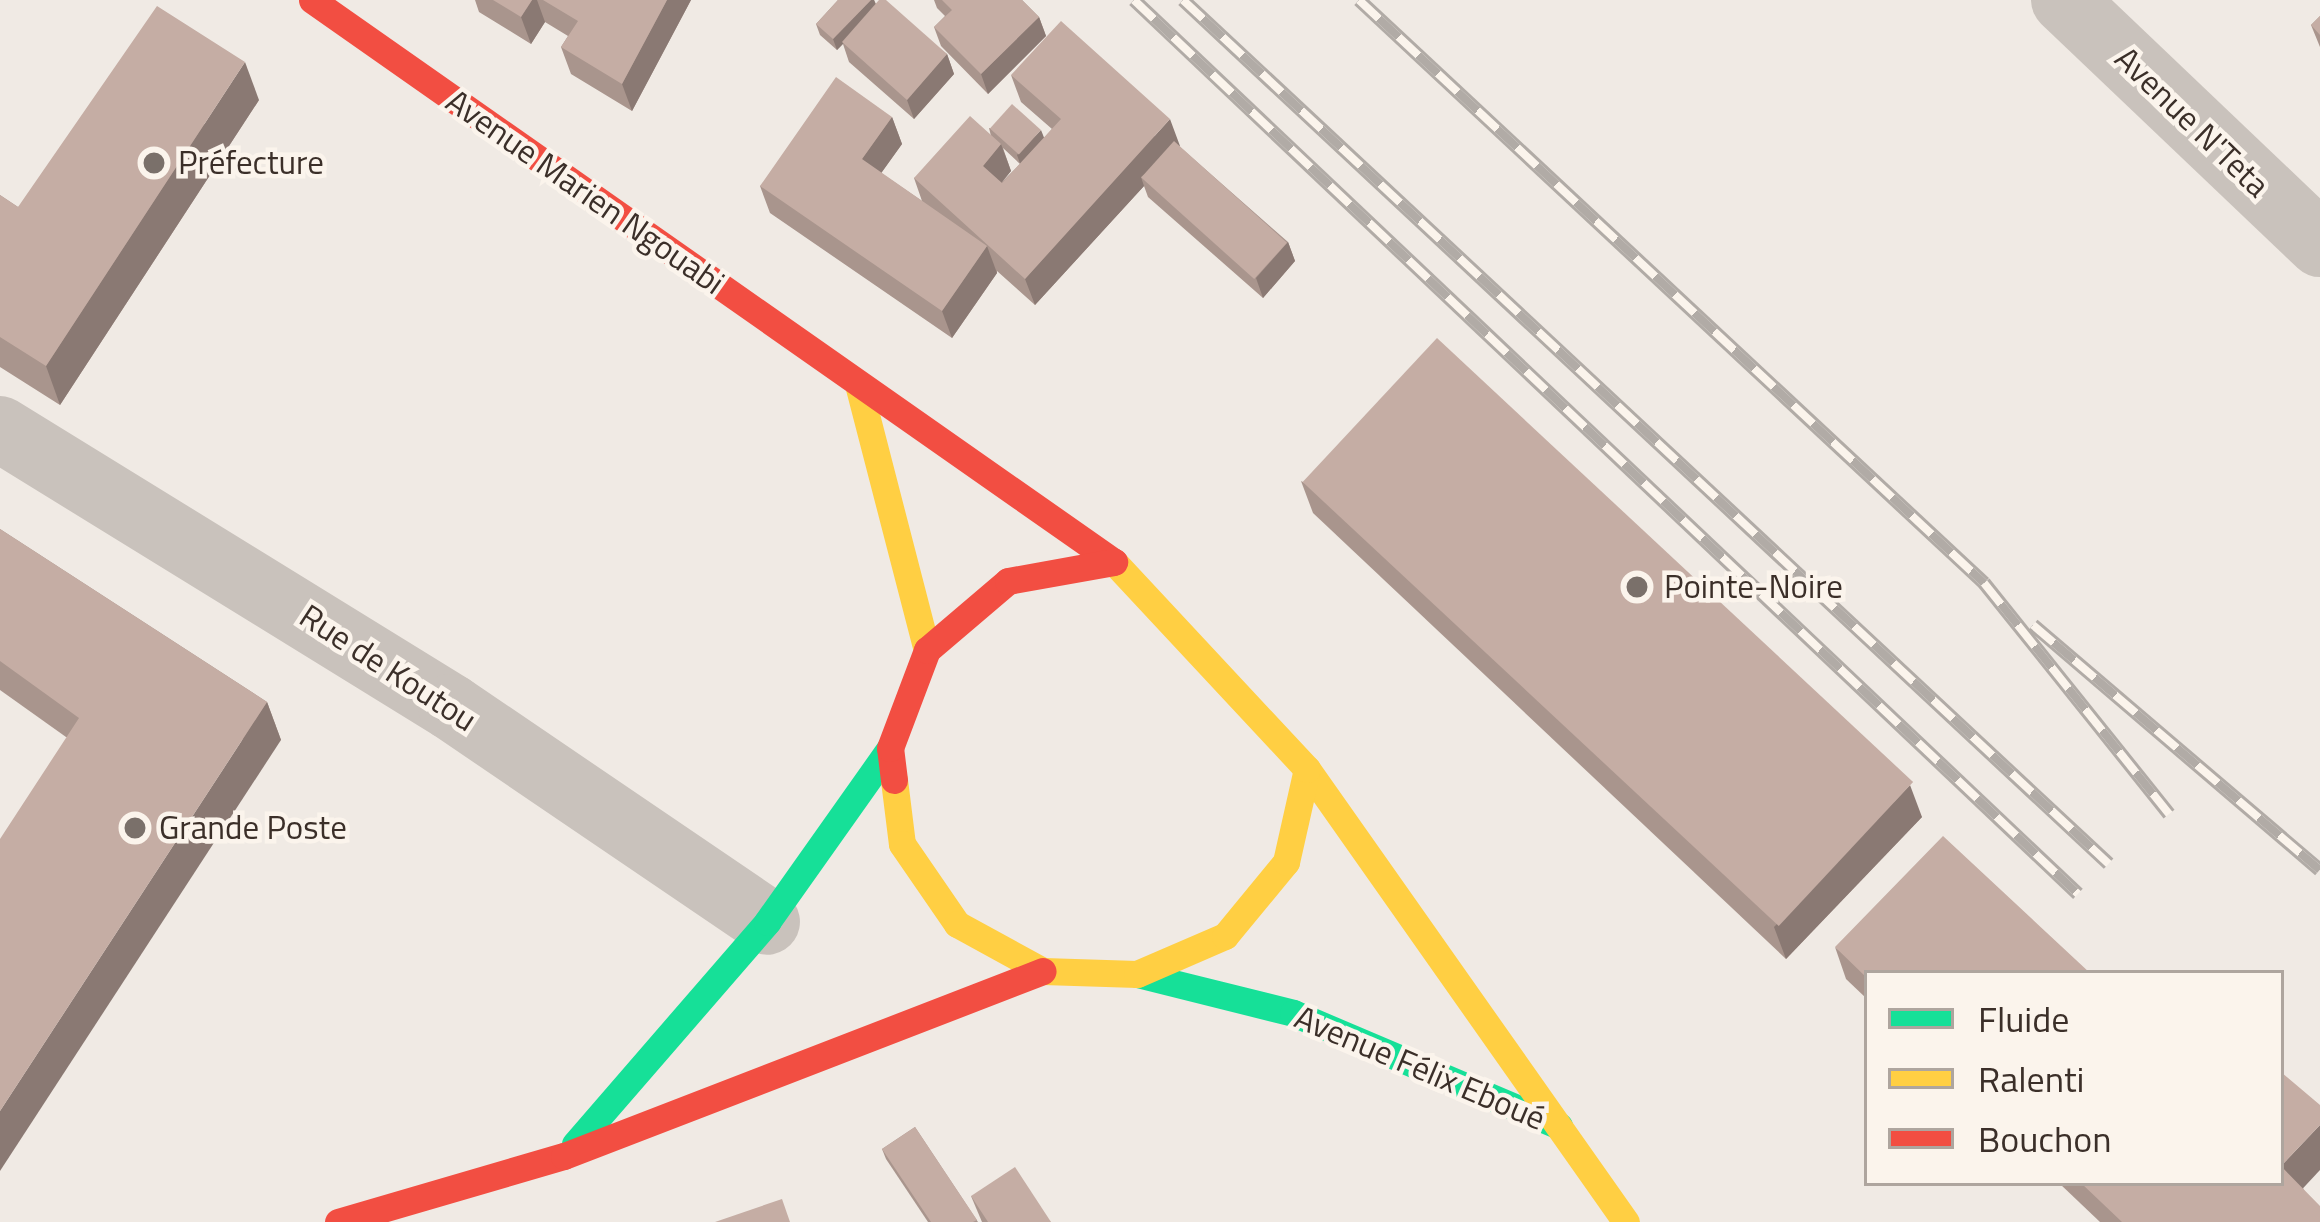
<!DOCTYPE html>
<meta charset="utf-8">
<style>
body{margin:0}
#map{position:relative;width:2320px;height:1222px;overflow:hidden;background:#f0eae4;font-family:"Titillium Web",sans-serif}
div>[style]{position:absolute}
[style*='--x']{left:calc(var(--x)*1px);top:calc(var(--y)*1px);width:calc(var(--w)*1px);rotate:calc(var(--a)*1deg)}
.street>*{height:66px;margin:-33px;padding:0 33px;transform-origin:33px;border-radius:33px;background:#c9c2bc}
.fast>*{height:27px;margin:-13.5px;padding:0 13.5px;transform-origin:13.5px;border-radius:13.5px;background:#16e098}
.slow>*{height:27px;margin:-13.5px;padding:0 13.5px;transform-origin:13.5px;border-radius:13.5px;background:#ffcf43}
.jam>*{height:27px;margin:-13.5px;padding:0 13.5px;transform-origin:13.5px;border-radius:13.5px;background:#f24e42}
.rail>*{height:14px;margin-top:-7px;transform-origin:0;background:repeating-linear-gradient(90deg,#fbf4ec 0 27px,#b1aba6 0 54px);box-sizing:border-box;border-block:3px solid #b1aba6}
.wall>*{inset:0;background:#a9958d}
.shaded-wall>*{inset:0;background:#8a7973}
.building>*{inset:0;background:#c5ada4;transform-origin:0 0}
.dots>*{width:33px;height:33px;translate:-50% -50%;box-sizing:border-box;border:6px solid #fbf4ec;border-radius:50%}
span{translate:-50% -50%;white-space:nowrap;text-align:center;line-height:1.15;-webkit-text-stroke:9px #fbf4ec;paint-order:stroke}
.street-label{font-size:33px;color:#3b2f29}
.poi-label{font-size:33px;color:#3b2f29}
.left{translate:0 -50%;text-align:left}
.legend{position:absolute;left:1864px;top:970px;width:420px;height:216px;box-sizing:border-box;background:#fbf4ec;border:3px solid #aea59e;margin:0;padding:15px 21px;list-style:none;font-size:36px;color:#3b2f29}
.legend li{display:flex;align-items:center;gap:24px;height:60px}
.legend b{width:60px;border:3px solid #aea59e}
</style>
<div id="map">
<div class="street">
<div style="--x:2064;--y:0;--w:354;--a:43.6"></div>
<div style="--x:0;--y:429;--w:530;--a:31.65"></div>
<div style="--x:451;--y:707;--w:382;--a:34.2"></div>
</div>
<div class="fast">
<div style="--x:1137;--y:974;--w:161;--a:14"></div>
<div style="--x:1293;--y:1013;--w:289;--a:23"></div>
<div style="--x:575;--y:1144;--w:294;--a:-49.1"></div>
<div style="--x:767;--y:922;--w:213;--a:-54.7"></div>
</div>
<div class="slow">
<div style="--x:858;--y:384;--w:275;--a:75.5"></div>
<div style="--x:1307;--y:769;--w:554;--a:54.85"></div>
<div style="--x:894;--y:780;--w:64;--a:82.9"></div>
<div style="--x:902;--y:844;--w:97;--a:55.5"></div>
<div style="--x:957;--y:924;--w:98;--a:28.7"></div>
<div style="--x:1043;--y:971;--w:94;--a:1.8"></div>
<div style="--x:1137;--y:974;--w:96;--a:-23.4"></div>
<div style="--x:1225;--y:936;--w:96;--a:-50.5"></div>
<div style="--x:1286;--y:862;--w:95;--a:-77.3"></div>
<div style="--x:1307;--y:769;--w:283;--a:-133"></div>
</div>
<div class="jam">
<div style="--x:312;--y:0;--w:979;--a:35.02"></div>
<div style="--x:894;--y:780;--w:32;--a:-97"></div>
<div style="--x:890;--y:748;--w:105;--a:-69.3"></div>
<div style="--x:927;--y:650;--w:106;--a:-40.4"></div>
<div style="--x:1008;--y:581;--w:108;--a:-10.2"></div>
<div style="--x:338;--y:1222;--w:235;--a:-16.3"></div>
<div style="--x:564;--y:1156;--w:513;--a:-21.12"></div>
</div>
<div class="rail">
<div style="--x:1134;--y:0;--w:1300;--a:43.44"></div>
<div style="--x:1183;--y:0;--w:1266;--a:43.02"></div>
<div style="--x:1359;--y:0;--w:855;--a:43.01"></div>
<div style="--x:1984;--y:583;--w:296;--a:51.3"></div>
<div style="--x:2033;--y:625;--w:377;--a:40.5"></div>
</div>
<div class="wall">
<div style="clip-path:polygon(475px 0,691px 0,632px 111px,571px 74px,561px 47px,568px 36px,545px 22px,531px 44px,479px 12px)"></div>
<div style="clip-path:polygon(838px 0,874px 0,876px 4px,947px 54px,954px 74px,914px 119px,849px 62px,843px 44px,837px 50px,820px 35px,816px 24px)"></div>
<div style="clip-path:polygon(934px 0,1022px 0,1039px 17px,1046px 36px,988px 94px,941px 46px,934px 27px,945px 16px,937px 8px)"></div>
<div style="clip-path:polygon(2320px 16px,2320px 47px,2311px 25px)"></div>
<div style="clip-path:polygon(evenodd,1011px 75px,1180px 147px,1288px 242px,1295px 261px,1263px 298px,1148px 197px,1144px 186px,1035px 305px,997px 271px,997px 273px,952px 338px,770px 213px,760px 186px,892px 117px,902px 144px,881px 173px,922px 201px,914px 178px,991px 136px,989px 128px,1044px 138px,1052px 129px,1021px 102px,1011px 75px,1003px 148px,1020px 164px,1002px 182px,1011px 171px,1003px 148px)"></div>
<div style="clip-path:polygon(259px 100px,60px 405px,0 367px,0 195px,18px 207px)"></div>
<div style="clip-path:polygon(1301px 481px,1922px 817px,1786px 959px,1313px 513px)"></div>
<div style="clip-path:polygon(0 529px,267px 702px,281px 740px,66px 737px,0 690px)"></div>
<div style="clip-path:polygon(1835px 947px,1867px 973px,1867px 999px,1846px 979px)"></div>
<div style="clip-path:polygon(915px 1127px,978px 1222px,928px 1222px,886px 1159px,882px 1149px)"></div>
<div style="clip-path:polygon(2059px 1183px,2281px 1183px,2303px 1188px,2320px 1222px,2100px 1222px)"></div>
<div style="clip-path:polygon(971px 1196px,1051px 1222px,982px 1222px)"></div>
</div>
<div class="shaded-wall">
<div style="clip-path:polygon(532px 0,537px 0,545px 22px,531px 44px,521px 17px)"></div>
<div style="clip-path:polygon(667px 0,691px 0,632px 111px,622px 84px)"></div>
<div style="clip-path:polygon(871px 0,874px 0,877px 8px,837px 50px,833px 39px)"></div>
<div style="clip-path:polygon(1039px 17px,1046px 36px,988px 94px,981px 74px)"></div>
<div style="clip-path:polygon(947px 54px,954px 74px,914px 119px,907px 100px)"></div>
<div style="clip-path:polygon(245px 62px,259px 100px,60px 405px,46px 366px)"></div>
<div style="clip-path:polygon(892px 117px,902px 144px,872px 186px,862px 159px)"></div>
<div style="clip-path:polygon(1170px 119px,1180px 146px,1141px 177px,1144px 186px,1035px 305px,1025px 279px)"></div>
<div style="clip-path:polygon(1041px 130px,1045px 140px,1021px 166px,1017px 155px)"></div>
<div style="clip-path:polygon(1001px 144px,1011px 171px,993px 193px,983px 166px)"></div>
<div style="clip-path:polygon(1288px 242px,1295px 261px,1263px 298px,1256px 278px)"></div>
<div style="clip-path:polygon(987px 246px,997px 273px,952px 338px,942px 311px)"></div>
<div style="clip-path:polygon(267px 702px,281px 740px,0 1171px,0 1111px)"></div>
<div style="clip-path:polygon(1910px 785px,1922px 817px,1786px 959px,1774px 927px)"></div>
<div style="clip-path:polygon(2320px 1125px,2320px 1170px,2293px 1199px,2281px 1166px)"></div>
</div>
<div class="building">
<div style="clip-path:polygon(493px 0,532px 0,521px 17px)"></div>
<div style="clip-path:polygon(543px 0,667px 0,622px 84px,561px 47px,578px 21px)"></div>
<div style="clip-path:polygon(838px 0,871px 0,833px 39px,816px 24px)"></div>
<div style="clip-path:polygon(879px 0,886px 0,947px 54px,907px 100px,842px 42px)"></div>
<div style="clip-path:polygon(942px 0,1022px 0,1039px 17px,981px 74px,934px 27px,952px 10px)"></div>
<div style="clip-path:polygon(157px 6px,245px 62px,46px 366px,0 337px,0 195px,18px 207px)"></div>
<div style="clip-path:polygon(2320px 16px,2320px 35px,2311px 25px)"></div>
<div style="clip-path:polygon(1061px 21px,1170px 119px,1025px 279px,914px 178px,970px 116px,1001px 144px,983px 166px,1002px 183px,1061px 119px,1011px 75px)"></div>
<div style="clip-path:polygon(836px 77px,892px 117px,862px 159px,987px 246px,942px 311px,760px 186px)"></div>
<div style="left:1012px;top:104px;width:39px;height:33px;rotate:42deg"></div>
<div style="left:1174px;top:141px;width:152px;height:49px;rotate:42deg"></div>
<div style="left:1437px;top:338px;width:651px;height:197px;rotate:43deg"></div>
<div style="clip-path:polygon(0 529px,267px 702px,0 1111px,0 839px,79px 718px,0 661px)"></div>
<div style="clip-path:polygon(1943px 836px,2090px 973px,1867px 973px,1867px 978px,1835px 947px)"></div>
<div style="clip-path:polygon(2281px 1072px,2320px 1105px,2320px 1125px,2281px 1166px,2320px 1206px,2320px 1222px,2122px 1222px,2081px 1183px,2281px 1183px)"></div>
<div style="clip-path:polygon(915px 1127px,977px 1220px,973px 1222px,931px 1222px,882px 1149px)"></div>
<div style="clip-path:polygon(1015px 1167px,1051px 1222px,988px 1222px,971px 1196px)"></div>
<div style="clip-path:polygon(782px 1199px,790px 1222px,715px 1222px)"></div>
</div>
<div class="dots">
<div style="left:154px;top:163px;background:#7a706a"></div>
<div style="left:1637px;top:587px;background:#7a706a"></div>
<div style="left:135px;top:828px;background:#7a706a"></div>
</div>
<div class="street-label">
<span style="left:2192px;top:122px;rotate:44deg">Avenue N'Teta</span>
<span style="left:585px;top:192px;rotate:35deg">Avenue Marien Ngouabi</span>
<span style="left:388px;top:668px;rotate:33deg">Rue de Koutou</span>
<span style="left:1420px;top:1068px;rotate:23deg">Avenue Félix Eboué</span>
</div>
<div class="poi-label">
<span class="left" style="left:178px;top:163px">Préfecture</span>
<span class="left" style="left:1664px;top:587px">Pointe-Noire</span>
<span class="left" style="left:159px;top:828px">Grande Poste</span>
</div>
<ul class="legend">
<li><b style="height:15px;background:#16e098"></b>Fluide</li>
<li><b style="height:15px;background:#ffcf43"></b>Ralenti</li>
<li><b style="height:15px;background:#f24e42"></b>Bouchon</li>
</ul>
</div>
